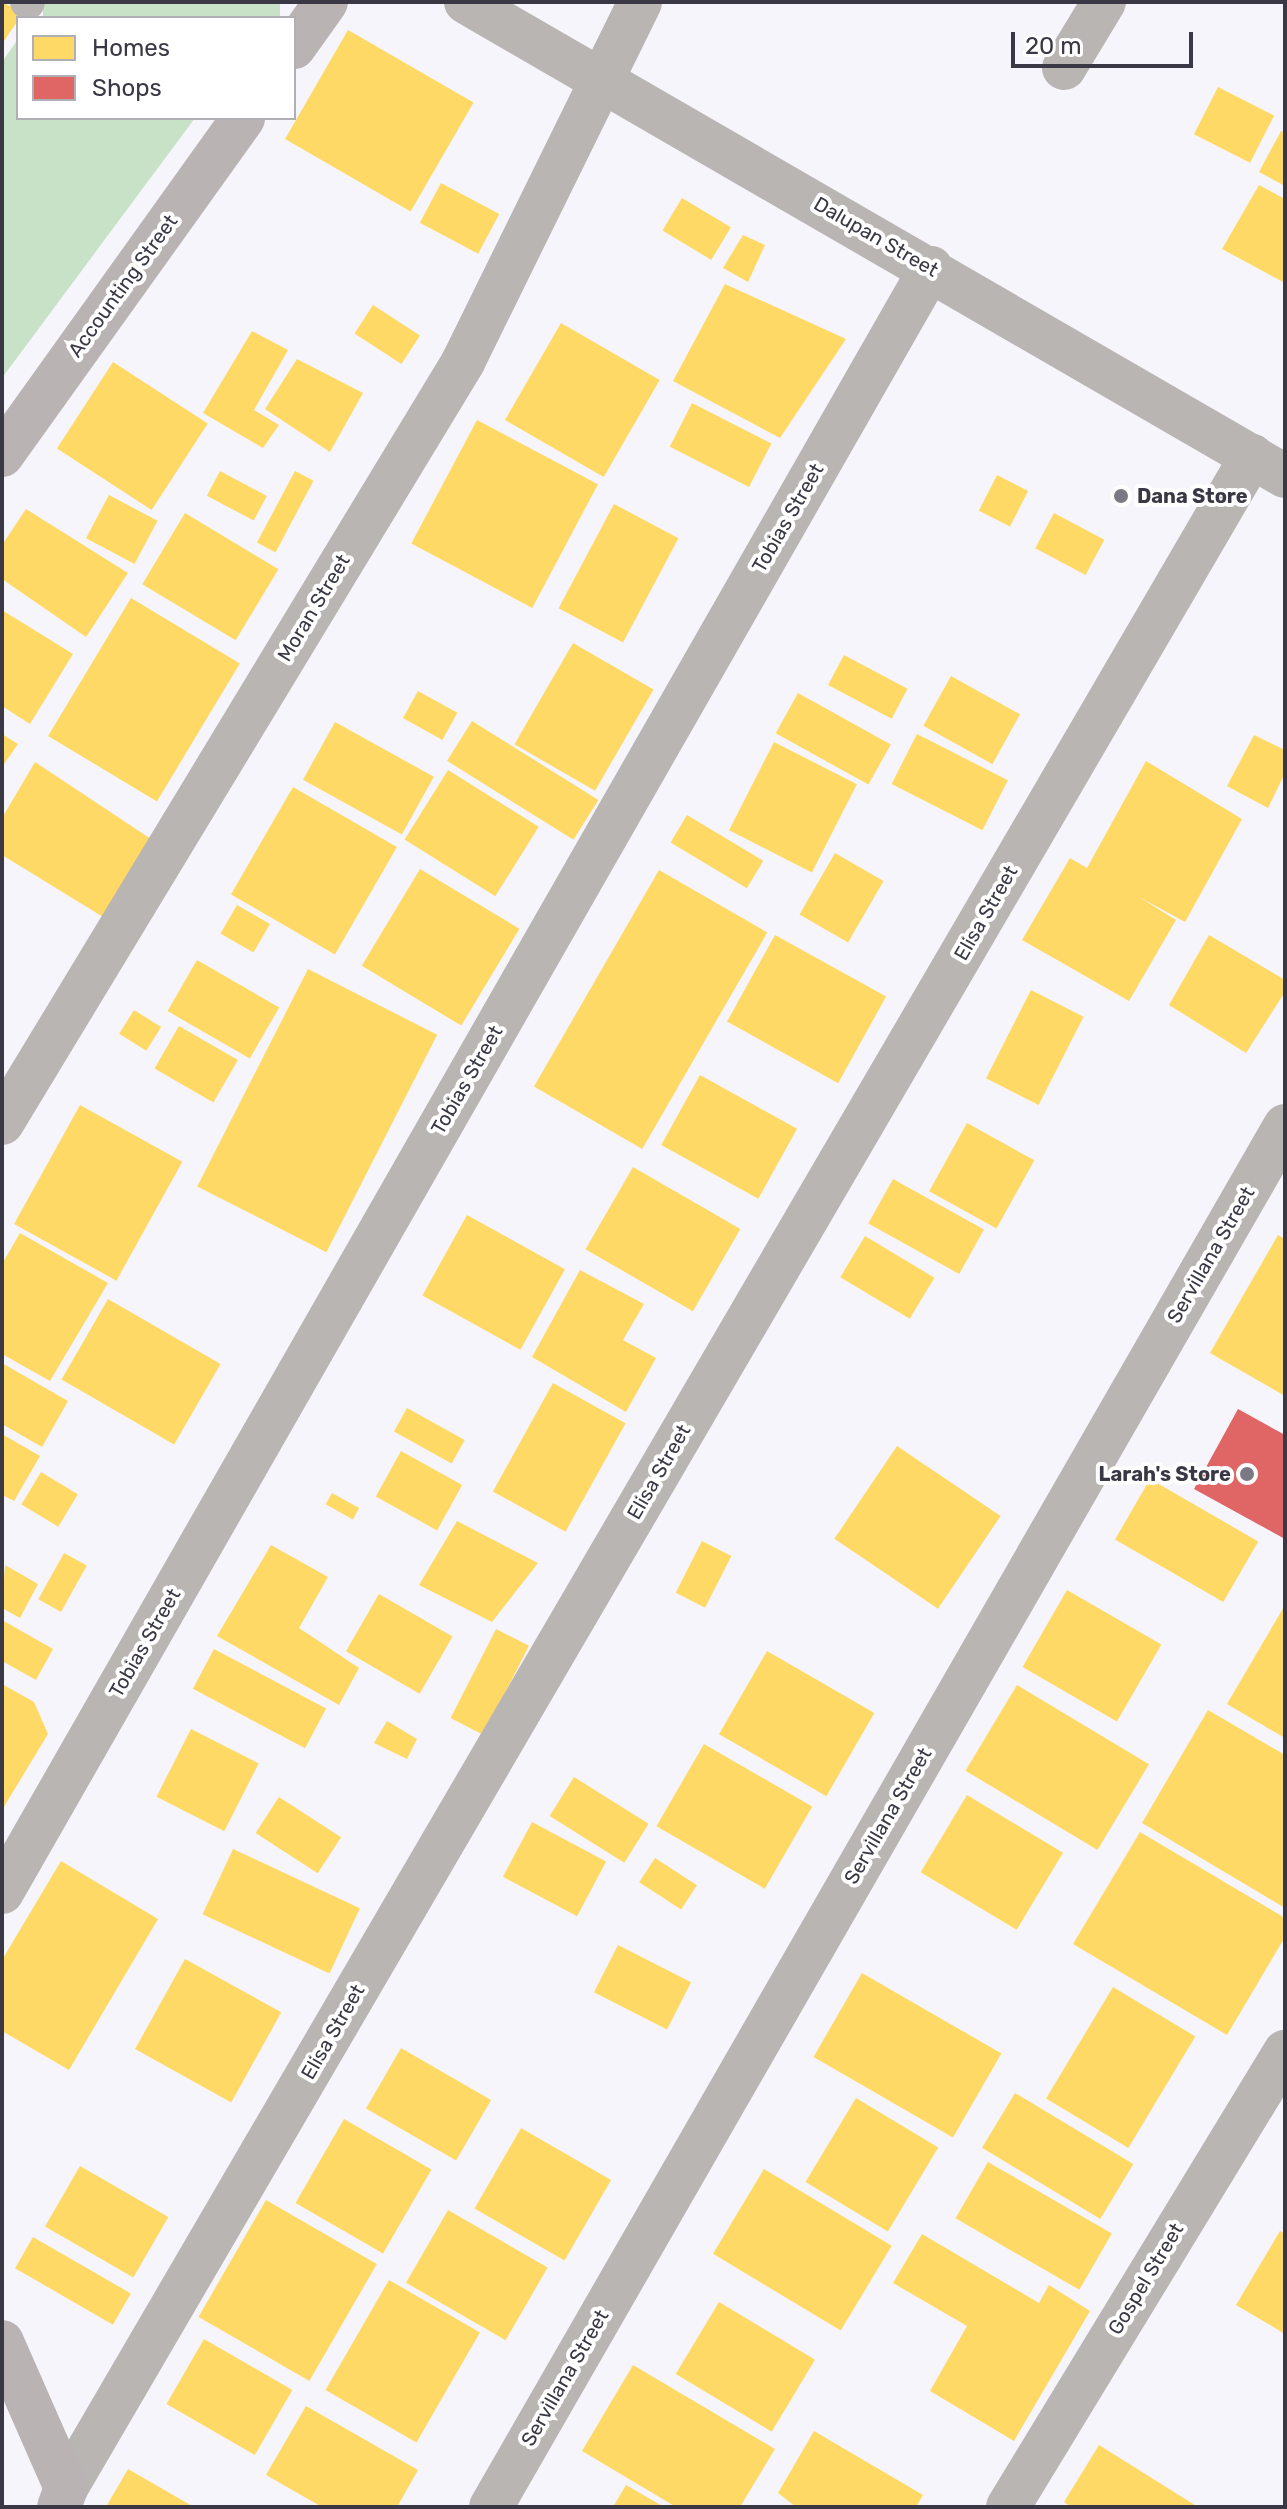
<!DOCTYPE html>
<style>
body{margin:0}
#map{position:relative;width:1287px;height:2509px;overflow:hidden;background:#f6f5fc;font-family:Rubik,sans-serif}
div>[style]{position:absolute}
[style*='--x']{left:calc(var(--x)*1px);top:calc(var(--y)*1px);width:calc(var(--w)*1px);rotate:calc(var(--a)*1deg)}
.green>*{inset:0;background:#c8e2c7;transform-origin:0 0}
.homes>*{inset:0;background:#ffd966;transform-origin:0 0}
.shops>*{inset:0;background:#e06666}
.lane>*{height:34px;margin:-17px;padding:0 17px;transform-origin:17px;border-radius:17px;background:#b9b5b3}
.street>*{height:44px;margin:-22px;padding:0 22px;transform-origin:22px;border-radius:22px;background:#b9b5b3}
.secondary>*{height:44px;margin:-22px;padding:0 22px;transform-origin:22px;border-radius:22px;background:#b9b4b3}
.dots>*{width:22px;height:22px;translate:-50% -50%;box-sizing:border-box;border:4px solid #fff;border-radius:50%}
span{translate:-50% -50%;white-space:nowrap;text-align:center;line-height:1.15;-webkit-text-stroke:8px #fff;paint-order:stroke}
.street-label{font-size:20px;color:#393844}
.poi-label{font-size:20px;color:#393844;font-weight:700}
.left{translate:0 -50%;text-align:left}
.right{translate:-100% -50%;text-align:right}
.frame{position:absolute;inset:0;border:4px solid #393844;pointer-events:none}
.legend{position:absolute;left:16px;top:16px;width:280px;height:104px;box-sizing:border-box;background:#fff;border:2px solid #b0afb4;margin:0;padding:10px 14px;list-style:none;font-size:24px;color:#393844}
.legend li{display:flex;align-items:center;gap:16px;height:40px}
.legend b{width:40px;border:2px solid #b0afb4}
.scale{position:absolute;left:1011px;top:32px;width:182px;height:36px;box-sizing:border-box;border:4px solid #393844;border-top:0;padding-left:10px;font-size:24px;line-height:28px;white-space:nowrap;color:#393844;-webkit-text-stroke:6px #fff;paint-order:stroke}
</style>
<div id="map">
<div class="green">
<div style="left:43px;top:2px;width:237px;height:19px"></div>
<div style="clip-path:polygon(18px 39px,18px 118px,195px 118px,2px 378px,2px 62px)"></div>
</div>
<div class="homes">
<div style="clip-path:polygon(2px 2px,23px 13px,2px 44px)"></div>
<div style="left:348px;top:30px;width:145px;height:126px;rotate:30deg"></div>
<div style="left:1218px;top:87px;width:63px;height:53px;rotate:27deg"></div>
<div style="clip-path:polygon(1281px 131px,1285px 133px,1285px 186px,1259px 172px)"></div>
<div style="left:441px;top:183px;width:66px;height:45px;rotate:28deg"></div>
<div style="clip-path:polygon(1259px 185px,1285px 199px,1285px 283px,1222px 249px)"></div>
<div style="left:682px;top:198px;width:57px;height:38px;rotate:31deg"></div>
<div style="clip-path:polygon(743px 235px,765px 245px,748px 282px,723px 268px)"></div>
<div style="clip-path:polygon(725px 284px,846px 339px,780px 438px,673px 381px)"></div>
<div style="left:373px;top:305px;width:56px;height:34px;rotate:33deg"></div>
<div style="left:561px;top:323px;width:114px;height:112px;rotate:30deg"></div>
<div style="clip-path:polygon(252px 331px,288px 350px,254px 410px,279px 425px,263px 448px,203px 413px)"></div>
<div style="clip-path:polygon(297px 359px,363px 393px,330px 452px,265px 409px)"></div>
<div style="left:113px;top:362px;width:113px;height:103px;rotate:33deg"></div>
<div style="left:692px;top:403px;width:89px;height:49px;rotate:27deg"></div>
<div style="left:477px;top:420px;width:137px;height:140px;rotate:28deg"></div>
<div style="left:220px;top:471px;width:53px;height:28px;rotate:28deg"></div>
<div style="left:295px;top:471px;width:21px;height:81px;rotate:28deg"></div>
<div style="left:997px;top:475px;width:35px;height:40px;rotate:27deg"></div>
<div style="left:109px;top:495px;width:55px;height:49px;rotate:28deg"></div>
<div style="left:614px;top:504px;width:73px;height:118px;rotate:28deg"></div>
<div style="clip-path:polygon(26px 509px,128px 573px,86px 637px,2px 579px,2px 545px)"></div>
<div style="left:185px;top:513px;width:109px;height:83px;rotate:31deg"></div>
<div style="left:1054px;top:513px;width:57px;height:40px;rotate:28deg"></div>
<div style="left:131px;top:598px;width:127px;height:161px;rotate:31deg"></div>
<div style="clip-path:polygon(2px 610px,73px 654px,30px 724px,2px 706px)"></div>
<div style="left:573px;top:643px;width:93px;height:117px;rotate:30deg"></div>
<div style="left:844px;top:655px;width:72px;height:34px;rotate:28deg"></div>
<div style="left:951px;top:676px;width:79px;height:57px;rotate:29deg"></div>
<div style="left:418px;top:691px;width:45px;height:31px;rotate:29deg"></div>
<div style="left:798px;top:693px;width:106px;height:46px;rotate:29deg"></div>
<div style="left:472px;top:721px;width:149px;height:47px;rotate:32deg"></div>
<div style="left:335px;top:722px;width:113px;height:66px;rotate:29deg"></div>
<div style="clip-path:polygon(2px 734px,18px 744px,2px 767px)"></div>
<div style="left:917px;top:734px;width:102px;height:56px;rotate:27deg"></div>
<div style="clip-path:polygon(1254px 735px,1285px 750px,1285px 773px,1268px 808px,1227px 786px)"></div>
<div style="left:774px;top:742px;width:93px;height:99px;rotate:27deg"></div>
<div style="clip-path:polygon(1146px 761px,1242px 819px,1185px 922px,1139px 897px,1176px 920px,1129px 1001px,1022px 940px,1070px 858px,1087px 868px)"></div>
<div style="clip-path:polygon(35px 762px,157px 843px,108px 920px,2px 855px,2px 818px)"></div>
<div style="left:448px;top:770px;width:107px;height:82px;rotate:32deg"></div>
<div style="left:293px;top:787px;width:120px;height:124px;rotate:30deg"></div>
<div style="left:687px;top:815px;width:89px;height:32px;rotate:31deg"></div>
<div style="left:835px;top:853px;width:56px;height:71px;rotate:30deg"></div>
<div style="left:420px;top:869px;width:116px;height:113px;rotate:31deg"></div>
<div style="left:659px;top:870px;width:125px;height:250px;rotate:30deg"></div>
<div style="left:237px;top:905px;width:38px;height:33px;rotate:30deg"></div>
<div style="left:775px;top:935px;width:127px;height:99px;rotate:29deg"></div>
<div style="clip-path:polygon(1209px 935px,1285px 980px,1285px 992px,1246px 1053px,1169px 1005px)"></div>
<div style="left:197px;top:960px;width:95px;height:59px;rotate:30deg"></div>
<div style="left:308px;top:969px;width:145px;height:244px;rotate:27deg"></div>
<div style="left:1031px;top:990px;width:59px;height:99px;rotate:27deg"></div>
<div style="left:134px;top:1010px;width:32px;height:28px;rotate:32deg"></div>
<div style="left:179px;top:1026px;width:68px;height:49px;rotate:30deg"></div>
<div style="left:700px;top:1075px;width:111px;height:80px;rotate:29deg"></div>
<div style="left:80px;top:1105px;width:117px;height:136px;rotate:29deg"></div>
<div style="left:967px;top:1123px;width:77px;height:78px;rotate:29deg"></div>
<div style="left:633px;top:1167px;width:124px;height:95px;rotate:30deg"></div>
<div style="left:893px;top:1179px;width:104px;height:51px;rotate:29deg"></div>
<div style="left:467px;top:1215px;width:112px;height:92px;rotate:29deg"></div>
<div style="clip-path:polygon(20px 1233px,108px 1283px,50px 1381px,2px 1354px,2px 1264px)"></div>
<div style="clip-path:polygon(1278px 1235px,1285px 1239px,1285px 1396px,1210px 1353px)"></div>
<div style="left:865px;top:1236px;width:81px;height:48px;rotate:31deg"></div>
<div style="clip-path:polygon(580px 1270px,644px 1304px,623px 1340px,656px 1358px,626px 1412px,532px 1357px)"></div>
<div style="left:108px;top:1299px;width:130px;height:93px;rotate:30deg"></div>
<div style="clip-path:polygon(2px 1363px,68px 1401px,42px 1447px,2px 1424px)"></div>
<div style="left:553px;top:1383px;width:83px;height:124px;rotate:29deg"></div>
<div style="left:407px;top:1408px;width:66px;height:27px;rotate:29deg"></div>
<div style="clip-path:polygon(2px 1434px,40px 1456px,14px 1501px,2px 1495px)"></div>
<div style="left:897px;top:1446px;width:125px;height:112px;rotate:34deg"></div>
<div style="left:401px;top:1451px;width:70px;height:52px;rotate:29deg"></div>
<div style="left:41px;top:1472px;width:43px;height:38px;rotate:31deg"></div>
<div style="left:1150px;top:1479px;width:125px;height:70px;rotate:30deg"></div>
<div style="left:332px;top:1493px;width:31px;height:13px;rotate:29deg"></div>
<div style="clip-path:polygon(457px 1521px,538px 1563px,492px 1622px,419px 1585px)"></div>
<div style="left:702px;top:1541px;width:33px;height:58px;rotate:27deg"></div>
<div style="clip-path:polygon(271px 1545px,328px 1577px,299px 1628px,359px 1668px,339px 1705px,217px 1636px)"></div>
<div style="left:64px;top:1553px;width:26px;height:53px;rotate:29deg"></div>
<div style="clip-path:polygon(5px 1565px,38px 1584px,20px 1618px,2px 1608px)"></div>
<div style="left:1067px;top:1590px;width:109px;height:89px;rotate:30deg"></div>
<div style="left:379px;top:1594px;width:85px;height:66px;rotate:30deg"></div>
<div style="clip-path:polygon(1285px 1605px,1285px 1738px,1227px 1704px)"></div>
<div style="clip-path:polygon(2px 1620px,53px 1649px,36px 1680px,2px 1661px)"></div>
<div style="left:496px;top:1629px;width:37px;height:100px;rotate:27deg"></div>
<div style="left:214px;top:1649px;width:127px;height:45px;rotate:28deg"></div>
<div style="left:767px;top:1651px;width:124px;height:96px;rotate:30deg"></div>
<div style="clip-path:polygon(2px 1684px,34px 1702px,48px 1734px,2px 1810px)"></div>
<div style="left:1017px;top:1685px;width:154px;height:100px;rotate:31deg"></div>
<div style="clip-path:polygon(1208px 1710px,1285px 1755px,1285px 1908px,1142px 1823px)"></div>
<div style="clip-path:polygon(387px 1721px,417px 1739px,407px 1759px,374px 1743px)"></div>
<div style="left:191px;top:1729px;width:76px;height:76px;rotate:27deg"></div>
<div style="left:704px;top:1744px;width:125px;height:95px;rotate:30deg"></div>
<div style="left:574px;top:1777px;width:88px;height:46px;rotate:32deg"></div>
<div style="left:967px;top:1795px;width:112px;height:90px;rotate:31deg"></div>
<div style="left:279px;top:1797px;width:74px;height:43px;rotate:33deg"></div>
<div style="left:532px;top:1822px;width:84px;height:62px;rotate:28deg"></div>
<div style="clip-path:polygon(1140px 1832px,1285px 1918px,1285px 1937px,1227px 2035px,1073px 1944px)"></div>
<div style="left:233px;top:1849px;width:140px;height:72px;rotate:25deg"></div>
<div style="left:655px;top:1858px;width:50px;height:29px;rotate:33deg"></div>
<div style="clip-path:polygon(61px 1861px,158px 1919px,69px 2070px,2px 2031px,2px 1960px)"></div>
<div style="left:618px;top:1945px;width:82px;height:53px;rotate:27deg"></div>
<div style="left:185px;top:1959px;width:110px;height:103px;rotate:29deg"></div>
<div style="left:862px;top:1973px;width:161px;height:97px;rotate:30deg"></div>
<div style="left:1113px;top:1987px;width:96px;height:130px;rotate:31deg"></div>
<div style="left:401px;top:2048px;width:104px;height:70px;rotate:30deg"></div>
<div style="left:1015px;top:2093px;width:138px;height:64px;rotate:31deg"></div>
<div style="left:856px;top:2098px;width:96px;height:98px;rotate:31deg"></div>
<div style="left:344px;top:2119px;width:101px;height:97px;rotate:30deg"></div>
<div style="left:521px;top:2128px;width:104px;height:93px;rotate:30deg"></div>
<div style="left:988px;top:2162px;width:143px;height:65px;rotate:30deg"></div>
<div style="left:80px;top:2166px;width:102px;height:70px;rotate:30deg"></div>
<div style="left:764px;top:2169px;width:149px;height:99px;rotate:31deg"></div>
<div style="left:266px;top:2200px;width:128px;height:135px;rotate:30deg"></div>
<div style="left:448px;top:2210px;width:115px;height:84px;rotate:30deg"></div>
<div style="clip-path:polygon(1280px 2231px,1285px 2234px,1285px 2334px,1236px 2305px)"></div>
<div style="clip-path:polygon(922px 2234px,1039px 2303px,1049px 2285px,1090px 2311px,1014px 2441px,930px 2391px,967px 2326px,893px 2283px)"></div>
<div style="left:33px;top:2237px;width:113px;height:36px;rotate:30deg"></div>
<div style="left:389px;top:2280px;width:105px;height:127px;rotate:30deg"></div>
<div style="left:719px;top:2302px;width:112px;height:84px;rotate:31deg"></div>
<div style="left:204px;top:2339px;width:102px;height:75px;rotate:30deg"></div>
<div style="clip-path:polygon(633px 2365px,775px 2449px,740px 2507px,676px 2507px,582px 2451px)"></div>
<div style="clip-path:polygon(306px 2406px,418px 2470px,397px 2507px,322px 2507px,266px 2475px)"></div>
<div style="clip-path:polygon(814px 2431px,923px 2495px,916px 2507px,796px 2507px,778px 2493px)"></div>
<div style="clip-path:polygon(1099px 2445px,1198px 2507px,1071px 2507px,1064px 2502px)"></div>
<div style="clip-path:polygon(128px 2469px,194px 2507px,106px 2507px)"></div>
<div style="clip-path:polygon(626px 2485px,664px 2507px,613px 2507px)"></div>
</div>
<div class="shops">
<div style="clip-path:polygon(1238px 1409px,1285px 1435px,1285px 1539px,1194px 1489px)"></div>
</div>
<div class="lane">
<div style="--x:27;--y:2;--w:1;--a:45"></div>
</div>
<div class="street">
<div style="--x:466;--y:2;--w:946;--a:30.06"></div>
<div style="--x:1064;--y:68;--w:77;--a:-58.8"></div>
<div style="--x:2;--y:1123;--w:890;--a:-58.79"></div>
<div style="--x:463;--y:362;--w:401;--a:-63.8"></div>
<div style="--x:2;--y:1892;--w:1871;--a:-60.23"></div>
<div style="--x:66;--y:2488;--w:2353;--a:-59.73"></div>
<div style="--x:491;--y:2507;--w:1593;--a:-60.1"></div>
<div style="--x:1008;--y:2507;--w:533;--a:-58.67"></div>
</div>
<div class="secondary">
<div style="--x:294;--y:47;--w:55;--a:-54.6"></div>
<div style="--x:2;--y:455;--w:414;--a:-54.4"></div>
<div style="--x:2;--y:2342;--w:159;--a:66.3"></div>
<div style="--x:66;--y:2488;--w:20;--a:110"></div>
</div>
<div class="dots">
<div style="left:1121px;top:496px;background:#7b7a84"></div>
<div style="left:1247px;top:1474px;background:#7b7a84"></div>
</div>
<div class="street-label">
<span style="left:876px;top:237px;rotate:30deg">Dalupan Street</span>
<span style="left:123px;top:286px;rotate:-54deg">Accounting Street</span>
<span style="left:788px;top:518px;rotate:-60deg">Tobias Street</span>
<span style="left:314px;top:608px;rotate:-59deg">Moran Street</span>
<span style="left:986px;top:913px;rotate:-60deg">Elisa Street</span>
<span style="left:467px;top:1080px;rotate:-60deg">Tobias Street</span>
<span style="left:1211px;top:1255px;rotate:-60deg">Servillana Street</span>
<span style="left:659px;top:1472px;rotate:-60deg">Elisa Street</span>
<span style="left:145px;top:1643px;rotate:-60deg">Tobias Street</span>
<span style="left:888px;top:1816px;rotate:-60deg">Servillana Street</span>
<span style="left:333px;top:2032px;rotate:-60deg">Elisa Street</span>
<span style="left:1146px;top:2279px;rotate:-59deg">Gospel Street</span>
<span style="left:565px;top:2378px;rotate:-60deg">Servillana Street</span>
</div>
<div class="poi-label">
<span class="left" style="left:1137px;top:496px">Dana Store</span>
<span class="right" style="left:1231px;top:1474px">Larah's Store</span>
</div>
<div class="frame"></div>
<ul class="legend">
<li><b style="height:22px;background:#ffd966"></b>Homes</li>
<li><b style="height:22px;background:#e06666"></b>Shops</li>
</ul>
<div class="scale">20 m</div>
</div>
